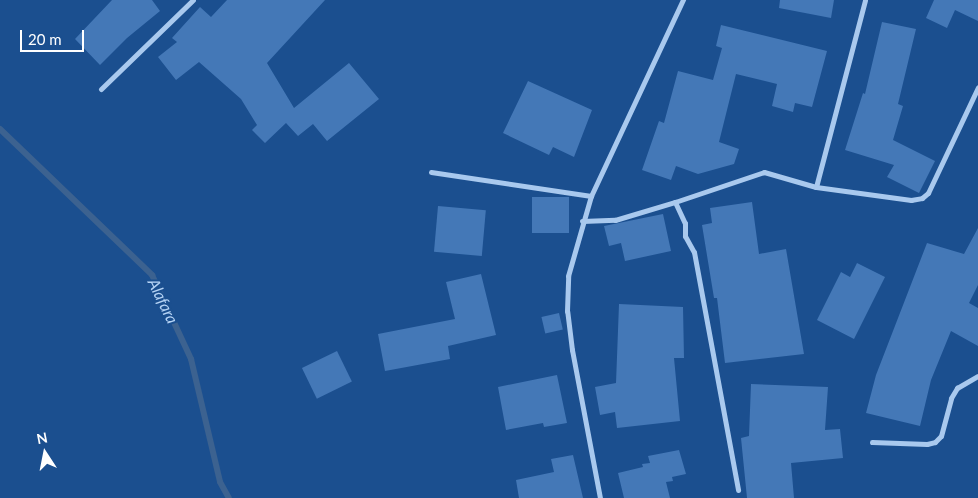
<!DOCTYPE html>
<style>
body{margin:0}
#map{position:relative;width:978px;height:498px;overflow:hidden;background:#1b4f8f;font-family:Lato,sans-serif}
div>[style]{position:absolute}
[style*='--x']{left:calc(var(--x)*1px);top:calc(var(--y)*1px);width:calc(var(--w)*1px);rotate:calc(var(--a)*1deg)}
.stream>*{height:6px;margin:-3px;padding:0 3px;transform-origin:3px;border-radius:3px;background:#3c6290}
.building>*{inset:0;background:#4478b7;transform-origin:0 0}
.street>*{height:5px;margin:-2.5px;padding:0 2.5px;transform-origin:2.5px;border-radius:2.5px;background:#a9c9ee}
span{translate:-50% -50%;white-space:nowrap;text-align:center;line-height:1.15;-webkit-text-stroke:4px #1b4f8f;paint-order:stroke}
.water-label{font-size:16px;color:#b5d3f5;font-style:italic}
.north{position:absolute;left:20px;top:428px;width:50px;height:50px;-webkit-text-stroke:4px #1b4f8f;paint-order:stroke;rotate:349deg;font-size:14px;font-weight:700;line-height:20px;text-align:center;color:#fff}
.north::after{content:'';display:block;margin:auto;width:18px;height:22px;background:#fff;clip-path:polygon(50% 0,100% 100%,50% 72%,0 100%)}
.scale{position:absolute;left:20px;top:30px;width:64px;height:22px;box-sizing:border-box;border:2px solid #fff;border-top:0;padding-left:6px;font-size:15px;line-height:18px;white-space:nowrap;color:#fff;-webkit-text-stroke:4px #1b4f8f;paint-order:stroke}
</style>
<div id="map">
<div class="stream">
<div style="--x:0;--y:129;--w:211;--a:43.8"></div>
<div style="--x:152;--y:275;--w:93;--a:65.1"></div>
<div style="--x:191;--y:359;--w:126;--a:76.7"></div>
<div style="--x:220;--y:482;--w:18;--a:61"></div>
</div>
<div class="building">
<div style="clip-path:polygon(112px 0,152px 0,160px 11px,127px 38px,100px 65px,75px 39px)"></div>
<div style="clip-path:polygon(227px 0,325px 0,267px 63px,294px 108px,349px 63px,379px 99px,327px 141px,313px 124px,298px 136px,286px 123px,265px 143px,252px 130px,257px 125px,241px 99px,199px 62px,176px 80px,158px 57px,177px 42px,172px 38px,200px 7px,211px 17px)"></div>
<div style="clip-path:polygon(780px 0,834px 0,831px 18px,779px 8px)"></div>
<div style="clip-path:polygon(934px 0,978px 0,978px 21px,955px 10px,947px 28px,926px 18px)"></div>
<div style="clip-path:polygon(882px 22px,916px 29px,898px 104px,903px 106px,893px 140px,935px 161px,919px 193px,887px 177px,894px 165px,845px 150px,863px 93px,865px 94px)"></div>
<div style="clip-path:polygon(721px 25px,827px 51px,812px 107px,795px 103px,793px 112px,772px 106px,777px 84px,736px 74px,719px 142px,739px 149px,734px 164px,698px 174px,676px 166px,671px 180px,642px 170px,659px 121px,664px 123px,678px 71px,713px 80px,722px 48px,716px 46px)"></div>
<div style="clip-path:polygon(528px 81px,592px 110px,574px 157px,553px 147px,549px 155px,503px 133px)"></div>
<div style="left:532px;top:197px;width:37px;height:36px"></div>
<div style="clip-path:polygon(752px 202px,759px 254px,786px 249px,804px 354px,725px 363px,717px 298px,714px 298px,702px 225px,712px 223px,710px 208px)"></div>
<div style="left:438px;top:206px;width:48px;height:46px;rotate:5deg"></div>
<div style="clip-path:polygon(663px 214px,671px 251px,625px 261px,621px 243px,609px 246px,604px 226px)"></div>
<div style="clip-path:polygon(978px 228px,978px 285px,969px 303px,978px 308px,978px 346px,951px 331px,931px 380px,920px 426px,866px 413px,876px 375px,927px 243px,964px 254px)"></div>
<div style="clip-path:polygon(857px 263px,885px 277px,854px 339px,817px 320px,841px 272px,850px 277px)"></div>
<div style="clip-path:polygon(481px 274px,496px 335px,448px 346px,450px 359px,385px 371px,378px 334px,455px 319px,446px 282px)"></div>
<div style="clip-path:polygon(619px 304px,683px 307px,684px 358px,674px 358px,680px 421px,617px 428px,615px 412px,600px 415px,595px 387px,616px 383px)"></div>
<div style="left:559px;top:313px;width:17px;height:18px;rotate:77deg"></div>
<div style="left:337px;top:351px;width:34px;height:39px;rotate:64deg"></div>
<div style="clip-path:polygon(557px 375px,567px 423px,544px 427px,543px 423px,506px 430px,498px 387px)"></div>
<div style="clip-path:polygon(751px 384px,828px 387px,825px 430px,840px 429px,843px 458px,791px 463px,794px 498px,747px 498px,741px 438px,749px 436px)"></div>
<div style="clip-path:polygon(679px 450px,686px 474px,672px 477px,673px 481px,666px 482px,670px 498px,624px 498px,618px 473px,643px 467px,642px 464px,650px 463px,648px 456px)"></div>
<div style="clip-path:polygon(573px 455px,583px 498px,519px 498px,516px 480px,554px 472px,551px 459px)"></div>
</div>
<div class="street">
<div style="--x:101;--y:89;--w:128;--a:-44.1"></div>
<div style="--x:431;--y:172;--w:162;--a:8.5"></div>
<div style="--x:816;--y:187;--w:193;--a:-75.3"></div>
<div style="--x:675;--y:202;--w:94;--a:-18.6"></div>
<div style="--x:764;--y:172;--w:54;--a:16.1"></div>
<div style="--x:816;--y:187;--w:96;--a:7.8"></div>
<div style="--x:911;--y:200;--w:11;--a:-10"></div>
<div style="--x:922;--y:198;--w:8;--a:-40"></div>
<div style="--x:928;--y:193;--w:117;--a:-64.7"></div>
<div style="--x:582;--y:221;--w:33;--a:-2"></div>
<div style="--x:615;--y:220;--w:63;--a:-16.7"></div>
<div style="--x:675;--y:202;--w:23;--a:65"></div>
<div style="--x:685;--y:223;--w:13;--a:90"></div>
<div style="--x:685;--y:236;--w:18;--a:61"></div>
<div style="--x:694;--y:252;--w:242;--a:79.5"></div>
<div style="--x:872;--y:442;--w:55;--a:2.1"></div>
<div style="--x:927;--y:444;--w:8;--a:-14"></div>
<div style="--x:935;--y:442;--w:8;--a:-45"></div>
<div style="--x:941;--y:436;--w:39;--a:-75"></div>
<div style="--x:951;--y:398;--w:12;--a:-59"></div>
<div style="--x:957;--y:388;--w:24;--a:-30"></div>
<div style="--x:600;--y:498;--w:151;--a:-100.7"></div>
<div style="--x:572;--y:350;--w:39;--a:-97"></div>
<div style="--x:567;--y:311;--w:35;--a:-88"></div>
<div style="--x:568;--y:276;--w:83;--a:-74"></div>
<div style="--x:591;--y:196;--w:217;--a:-64.9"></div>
</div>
<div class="water-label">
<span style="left:163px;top:301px;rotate:64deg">Alafara</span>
</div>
<div class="north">N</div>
<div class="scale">20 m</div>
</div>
